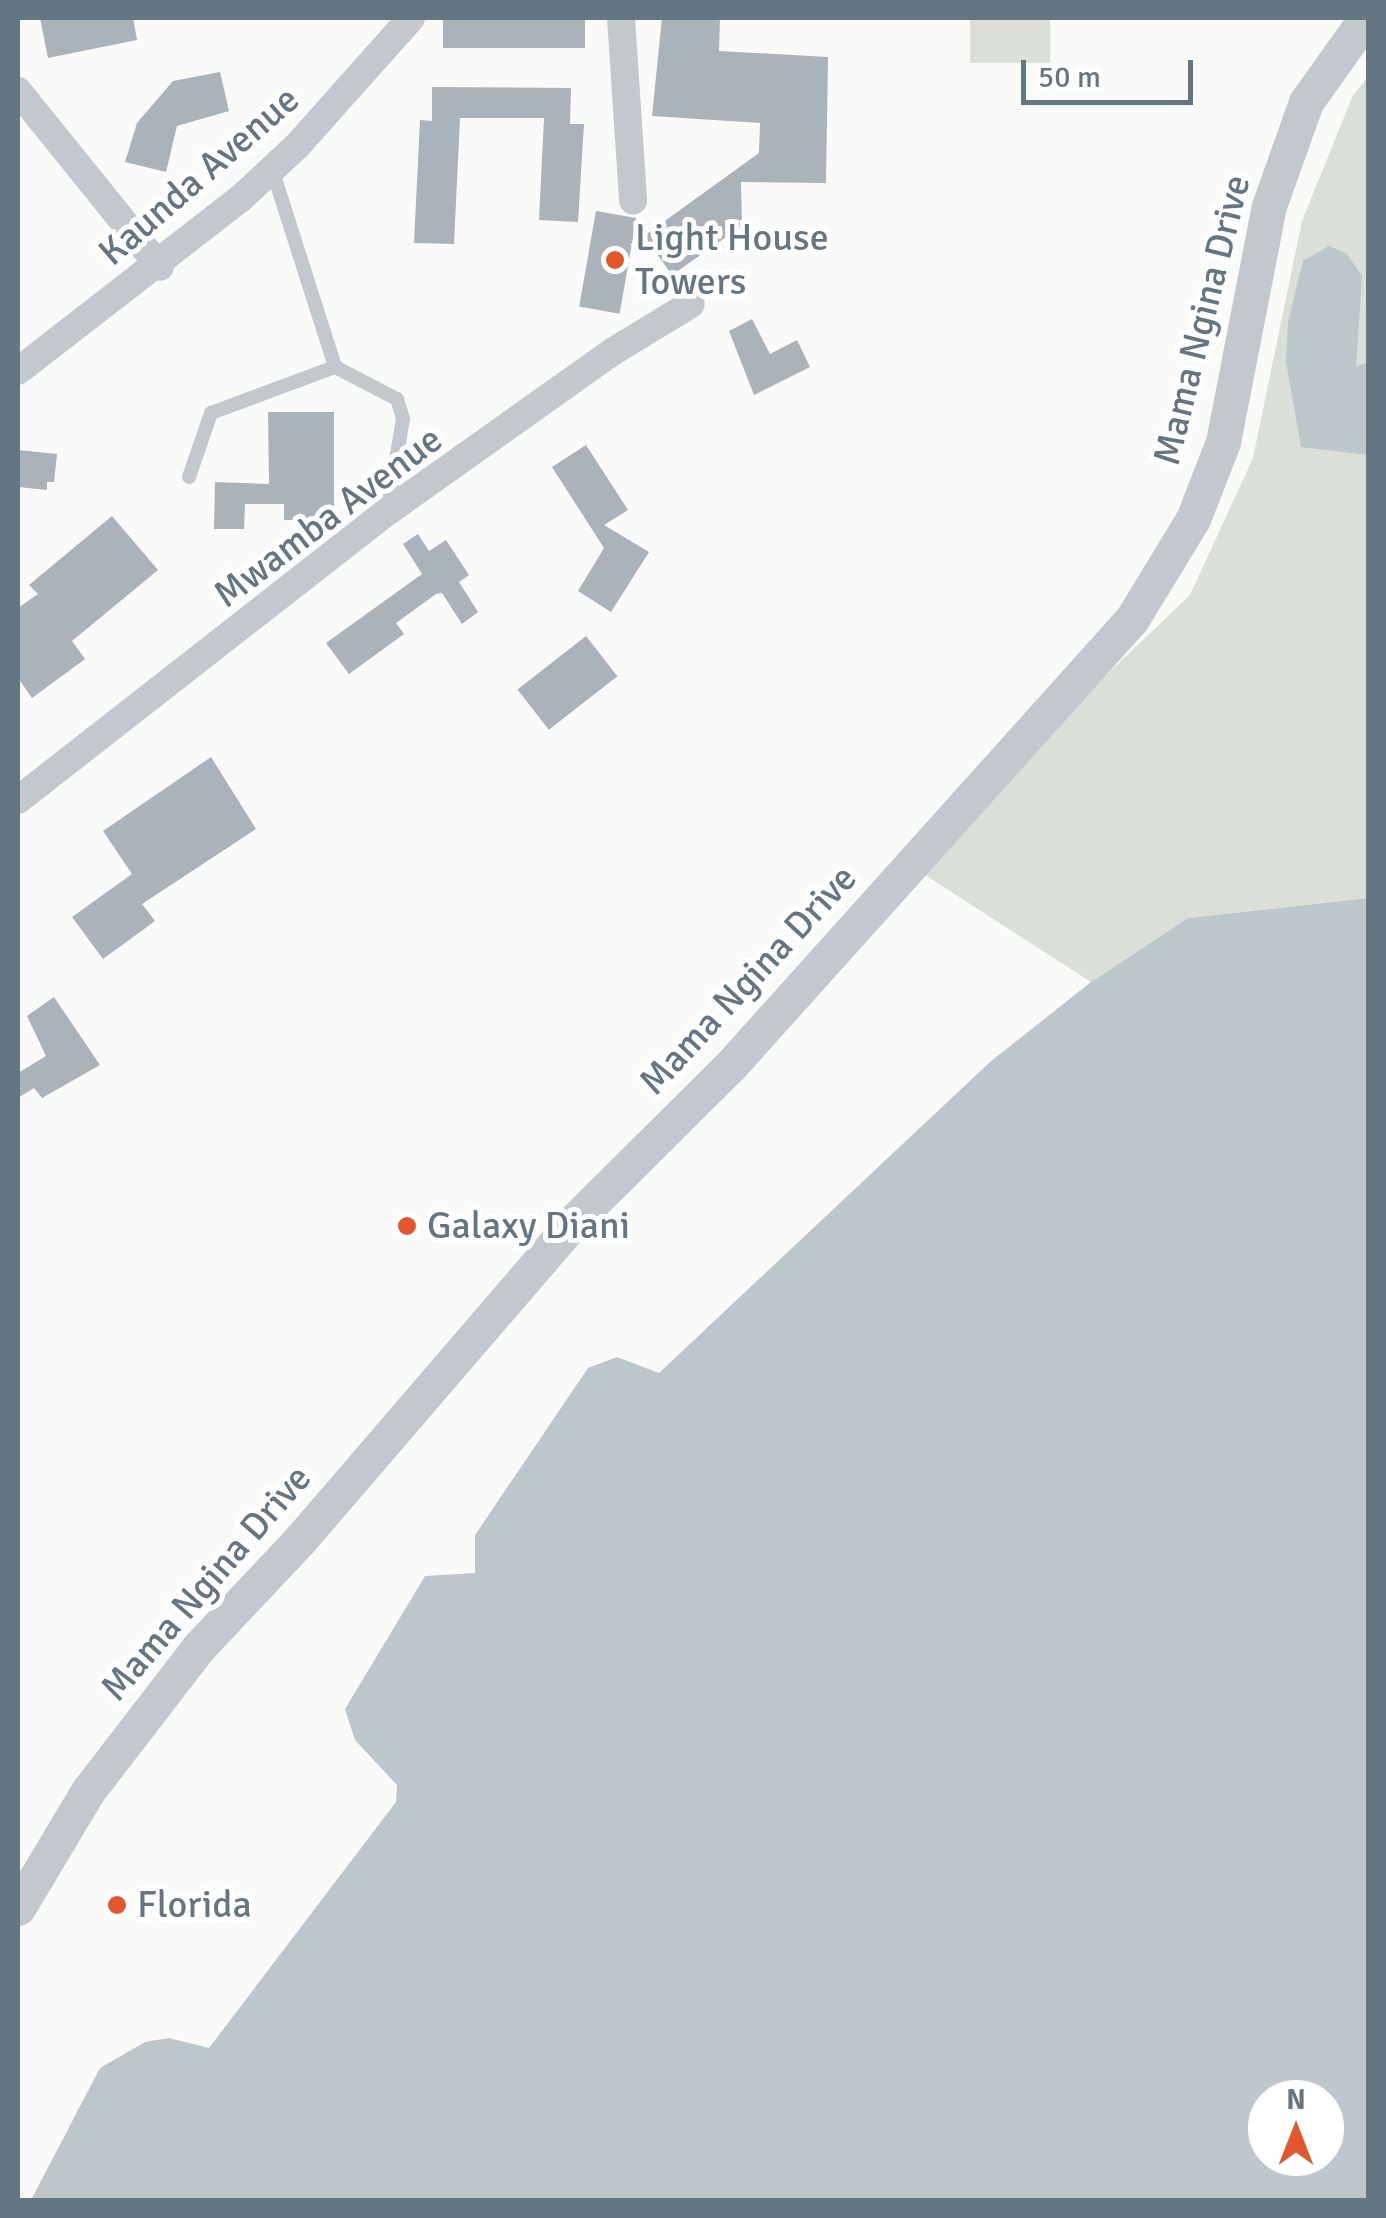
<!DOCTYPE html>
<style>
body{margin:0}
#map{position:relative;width:1386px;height:2218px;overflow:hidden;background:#fafaf8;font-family:Signika,sans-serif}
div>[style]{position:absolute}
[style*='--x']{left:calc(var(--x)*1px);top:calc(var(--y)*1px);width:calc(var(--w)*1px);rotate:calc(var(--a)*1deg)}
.green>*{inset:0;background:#dadfd7;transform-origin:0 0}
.water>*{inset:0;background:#bbc7cb}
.building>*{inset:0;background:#aab3b9;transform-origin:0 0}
.service>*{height:14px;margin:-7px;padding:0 7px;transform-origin:7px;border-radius:7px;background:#c3c8cc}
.minor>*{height:28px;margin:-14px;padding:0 14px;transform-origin:14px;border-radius:14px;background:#c3c8cc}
.tertiary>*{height:35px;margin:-17.5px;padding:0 17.5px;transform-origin:17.5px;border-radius:17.5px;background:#c3c8cc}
.dots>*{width:28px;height:28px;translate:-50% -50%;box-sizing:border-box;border:5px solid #fff;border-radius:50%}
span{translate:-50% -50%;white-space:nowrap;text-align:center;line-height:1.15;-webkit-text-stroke:10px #fff;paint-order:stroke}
.street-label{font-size:38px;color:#657683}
.poi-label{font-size:38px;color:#657683}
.left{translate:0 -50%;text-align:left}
.frame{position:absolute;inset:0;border:20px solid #657683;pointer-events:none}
.north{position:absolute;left:1246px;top:2078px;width:100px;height:100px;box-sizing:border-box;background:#fff;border:2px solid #c1c8cd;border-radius:50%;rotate:0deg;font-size:28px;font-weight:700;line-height:40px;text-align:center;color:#657683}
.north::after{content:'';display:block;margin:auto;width:35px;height:45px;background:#e4572e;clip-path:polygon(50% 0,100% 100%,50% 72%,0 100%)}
.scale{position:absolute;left:1021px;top:60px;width:172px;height:45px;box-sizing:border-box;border:5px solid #657683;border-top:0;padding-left:12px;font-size:30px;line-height:35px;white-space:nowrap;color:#657683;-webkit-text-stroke:8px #fff;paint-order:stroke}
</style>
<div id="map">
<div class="green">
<div style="left:970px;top:18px;width:80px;height:45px"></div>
<div style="clip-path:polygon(1368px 77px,1368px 898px,1188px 918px,1091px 982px,908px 864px,1190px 595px,1253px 458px,1302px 221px,1353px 95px)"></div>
</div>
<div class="water">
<div style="clip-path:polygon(1329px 246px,1347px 254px,1362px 276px,1356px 367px,1368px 362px,1368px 455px,1301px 447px,1286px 361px,1288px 322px,1303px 261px)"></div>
<div style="clip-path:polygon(evenodd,1368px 898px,1368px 2200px,31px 2200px,100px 2068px,145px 2042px,169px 2038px,209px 2048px,396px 1802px,397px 1785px,355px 1740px,345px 1709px,425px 1576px,475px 1573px,475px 1535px,588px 1368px,617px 1357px,659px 1373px,990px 1062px,1091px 982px,1188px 918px,1368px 898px,1266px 2098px,1326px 2098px,1326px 2158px,1266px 2158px,1266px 2098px)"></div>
</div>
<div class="building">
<div style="clip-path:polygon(40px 18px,133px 18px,137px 40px,48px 58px)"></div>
<div style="left:443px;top:18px;width:142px;height:30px"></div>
<div style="clip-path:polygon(662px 18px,720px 18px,719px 51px,828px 57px,826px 183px,741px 182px,742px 226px,672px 275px,644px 236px,759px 153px,760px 123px,652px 116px)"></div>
<div style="clip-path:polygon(220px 72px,229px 111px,177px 126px,166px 172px,125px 162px,137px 123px,173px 81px)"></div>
<div style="clip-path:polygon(432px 87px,571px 88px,570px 124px,584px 124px,578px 222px,539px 220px,544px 118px,460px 118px,454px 244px,414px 243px,420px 120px,432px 121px)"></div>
<div style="left:596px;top:211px;width:41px;height:97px;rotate:10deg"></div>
<div style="clip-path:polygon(752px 319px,770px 354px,797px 340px,810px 367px,754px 395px,729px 331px)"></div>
<div style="clip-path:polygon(268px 412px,334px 412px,334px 520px,284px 520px,284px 504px,245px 504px,244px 529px,214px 529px,215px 482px,269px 484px)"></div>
<div style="clip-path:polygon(586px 445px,628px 510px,604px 525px,649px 552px,611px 612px,578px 591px,604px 548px,552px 467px)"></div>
<div style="clip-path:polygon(18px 450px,57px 454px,54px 482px,47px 482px,47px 490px,18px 487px)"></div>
<div style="clip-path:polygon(112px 516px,158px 570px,72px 641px,85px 659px,32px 698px,18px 678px,18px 608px,38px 594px,29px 585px)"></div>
<div style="clip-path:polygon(418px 534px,429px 551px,446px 540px,469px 575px,459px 582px,478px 612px,462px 624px,442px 593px,436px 594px,396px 623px,404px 634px,349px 674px,326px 643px,422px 574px,403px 544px)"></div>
<div style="left:586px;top:636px;width:51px;height:87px;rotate:52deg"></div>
<div style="clip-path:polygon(211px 757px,256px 829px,142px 904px,155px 921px,103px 959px,72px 917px,132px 874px,103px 831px)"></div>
<div style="clip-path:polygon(54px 997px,100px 1065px,42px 1098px,34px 1088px,18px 1098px,18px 1073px,46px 1056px,27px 1016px)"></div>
</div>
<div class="service">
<div style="--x:272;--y:169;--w:208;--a:72.3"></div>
<div style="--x:335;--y:367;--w:70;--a:27.3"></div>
<div style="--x:397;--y:399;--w:21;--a:73"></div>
<div style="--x:403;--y:419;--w:90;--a:99.6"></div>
<div style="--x:189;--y:477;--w:68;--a:-71"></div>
<div style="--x:211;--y:413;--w:132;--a:-20.4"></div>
</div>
<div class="minor">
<div style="--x:621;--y:18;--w:183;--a:86.2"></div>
<div style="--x:18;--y:91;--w:226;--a:51.1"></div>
<div style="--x:18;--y:371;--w:282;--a:-37.8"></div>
<div style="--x:241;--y:198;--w:76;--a:-42.9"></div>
<div style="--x:297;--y:146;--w:171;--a:-48.3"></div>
<div style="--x:18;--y:800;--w:468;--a:-38"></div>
<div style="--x:387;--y:512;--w:276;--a:-35.4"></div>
<div style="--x:612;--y:352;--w:92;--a:-31.3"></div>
</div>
<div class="tertiary">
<div style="--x:18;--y:1908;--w:136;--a:-59.1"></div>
<div style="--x:88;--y:1791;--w:182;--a:-52.4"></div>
<div style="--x:199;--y:1647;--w:146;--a:-46.7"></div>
<div style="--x:299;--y:1541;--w:421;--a:-49.3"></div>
<div style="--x:573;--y:1222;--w:224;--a:-44.8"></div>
<div style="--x:732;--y:1064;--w:598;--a:-48.05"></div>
<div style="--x:1132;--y:619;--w:117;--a:-58.6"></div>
<div style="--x:1193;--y:519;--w:83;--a:-68.7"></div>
<div style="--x:1223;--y:442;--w:240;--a:-79"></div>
<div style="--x:1269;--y:206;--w:110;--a:-70.4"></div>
<div style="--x:1306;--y:102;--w:103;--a:-54.5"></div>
</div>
<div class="dots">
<div style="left:615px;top:260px;background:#e4572e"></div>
<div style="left:407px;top:1226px;background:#e4572e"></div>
<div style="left:117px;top:1905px;background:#e4572e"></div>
</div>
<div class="street-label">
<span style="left:199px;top:176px;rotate:-41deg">Kaunda Avenue</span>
<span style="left:1202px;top:320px;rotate:-76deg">Mama Ngina Drive</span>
<span style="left:328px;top:517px;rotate:-37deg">Mwamba Avenue</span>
<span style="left:748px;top:980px;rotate:-47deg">Mama Ngina Drive</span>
<span style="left:206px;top:1583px;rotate:-49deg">Mama Ngina Drive</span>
</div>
<div class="poi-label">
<span class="left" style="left:635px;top:260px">Light House<br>Towers</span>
<span class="left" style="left:427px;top:1226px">Galaxy Diani</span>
<span class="left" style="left:137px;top:1905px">Florida</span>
</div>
<div class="frame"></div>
<div class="north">N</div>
<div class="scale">50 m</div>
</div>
